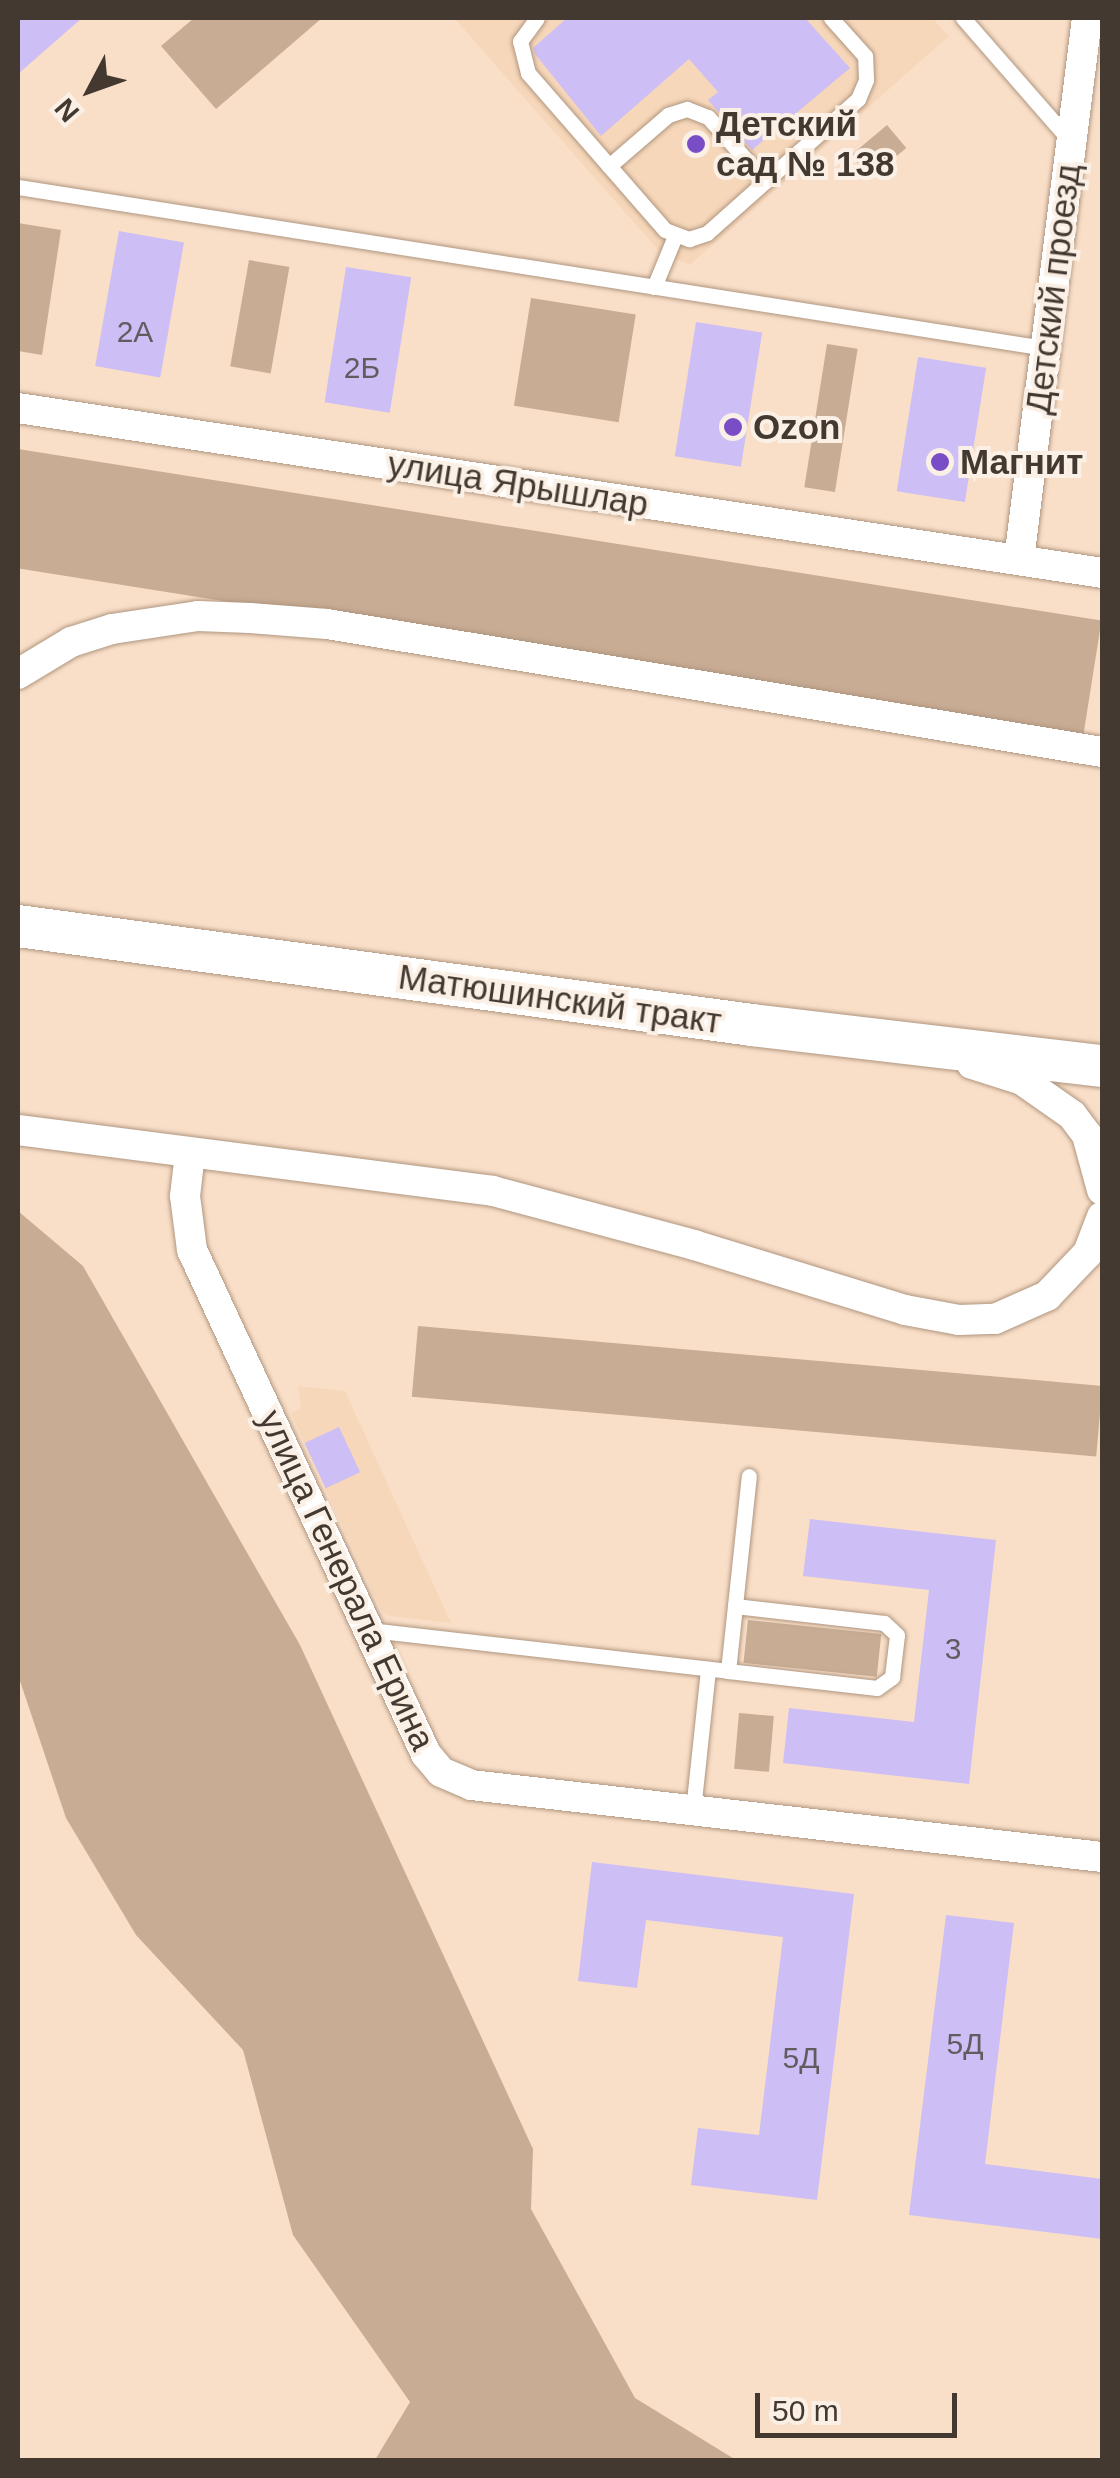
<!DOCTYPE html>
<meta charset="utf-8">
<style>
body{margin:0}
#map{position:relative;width:1120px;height:2478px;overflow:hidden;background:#fadfc8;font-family:Helvetica,sans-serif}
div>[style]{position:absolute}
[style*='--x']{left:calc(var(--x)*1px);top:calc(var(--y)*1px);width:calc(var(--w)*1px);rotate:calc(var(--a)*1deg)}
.built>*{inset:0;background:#f7d7b9}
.green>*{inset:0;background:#c8ac93;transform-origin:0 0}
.building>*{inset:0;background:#cdbef5;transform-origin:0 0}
.roads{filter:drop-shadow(0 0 2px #af9680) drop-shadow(0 0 2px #af9680)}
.service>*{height:15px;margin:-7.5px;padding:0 7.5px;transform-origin:7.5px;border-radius:7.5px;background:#fff}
.minor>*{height:30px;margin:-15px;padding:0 15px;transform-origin:15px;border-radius:15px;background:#fff}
.secondary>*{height:42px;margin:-21px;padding:0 21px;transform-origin:21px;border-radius:21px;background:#fff}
.dots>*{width:28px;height:28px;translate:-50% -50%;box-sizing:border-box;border:5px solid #fbf0e6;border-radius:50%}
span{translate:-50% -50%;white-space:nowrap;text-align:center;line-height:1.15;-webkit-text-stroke:8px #fbf0e6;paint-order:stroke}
.number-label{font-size:30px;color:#665a61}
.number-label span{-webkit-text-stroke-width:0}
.poi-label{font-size:35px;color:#443930;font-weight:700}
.left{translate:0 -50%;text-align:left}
.street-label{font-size:35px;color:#443930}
.frame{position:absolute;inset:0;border:20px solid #443930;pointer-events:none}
.north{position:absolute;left:40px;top:40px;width:100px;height:100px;-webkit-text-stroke:8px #fbf0e6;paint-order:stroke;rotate:229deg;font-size:28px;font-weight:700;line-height:40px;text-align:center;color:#443930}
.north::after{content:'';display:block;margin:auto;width:35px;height:45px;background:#443930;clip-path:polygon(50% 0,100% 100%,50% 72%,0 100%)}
.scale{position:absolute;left:755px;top:2393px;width:202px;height:45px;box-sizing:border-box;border:5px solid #443930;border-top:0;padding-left:12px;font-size:30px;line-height:35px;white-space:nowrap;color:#443930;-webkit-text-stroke:8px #fbf0e6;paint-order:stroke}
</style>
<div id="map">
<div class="built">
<div style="clip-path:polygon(454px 18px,932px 18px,949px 36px,690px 265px,660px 252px)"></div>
<div style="clip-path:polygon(298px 1386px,345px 1391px,451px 1623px,389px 1616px,381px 1610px,291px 1413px,301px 1408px)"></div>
</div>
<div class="green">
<div style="clip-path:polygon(194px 18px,322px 18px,216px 109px,161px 46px)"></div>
<div style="left:887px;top:125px;width:30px;height:47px;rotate:50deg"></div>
<div style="clip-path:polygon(18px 223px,61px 230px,42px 355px,18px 351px)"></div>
<div style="left:249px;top:260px;width:41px;height:108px;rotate:10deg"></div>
<div style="left:531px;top:298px;width:106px;height:109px;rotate:9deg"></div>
<div style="left:827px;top:344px;width:31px;height:145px;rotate:9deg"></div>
<div style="left:18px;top:449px;width:1097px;height:118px;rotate:9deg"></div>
<div style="clip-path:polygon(18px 1211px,83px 1266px,300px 1645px,533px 2149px,531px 2209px,635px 2398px,736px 2460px,375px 2460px,410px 2402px,293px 2235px,243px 2050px,136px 1935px,66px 1818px,18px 1675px)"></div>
<div style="left:418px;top:1326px;width:687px;height:71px;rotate:5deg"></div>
<div style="left:748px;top:1620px;width:134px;height:43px;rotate:6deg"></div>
<div style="left:739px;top:1713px;width:35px;height:56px;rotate:5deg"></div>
</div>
<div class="building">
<div style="clip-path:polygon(18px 18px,82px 18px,18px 74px)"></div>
<div style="clip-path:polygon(567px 18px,805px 18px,850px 68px,752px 150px,708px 100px,718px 92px,689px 59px,601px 136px,535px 54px,533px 48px)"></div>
<div style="left:119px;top:231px;width:66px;height:137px;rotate:10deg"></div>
<div style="left:346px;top:267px;width:66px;height:137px;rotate:9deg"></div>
<div style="left:696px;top:322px;width:67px;height:136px;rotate:9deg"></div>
<div style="left:918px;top:357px;width:69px;height:136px;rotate:9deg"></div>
<div style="left:339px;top:1427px;width:50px;height:38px;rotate:65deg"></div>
<div style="clip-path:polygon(810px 1519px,996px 1540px,969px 1784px,783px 1763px,789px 1708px,914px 1722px,929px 1590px,803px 1576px)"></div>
<div style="clip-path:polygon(592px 1862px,854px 1894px,817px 2200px,691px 2185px,698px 2128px,759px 2135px,783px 1937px,646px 1920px,637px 1988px,578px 1981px)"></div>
<div style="clip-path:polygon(946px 1915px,1014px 1923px,985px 2164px,1102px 2179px,1102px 2239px,909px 2215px)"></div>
</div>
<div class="roads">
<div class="service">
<div style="--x:537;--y:18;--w:29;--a:126"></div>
<div style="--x:520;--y:41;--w:33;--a:76"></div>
<div style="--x:528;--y:73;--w:208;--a:48.9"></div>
<div style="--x:665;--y:230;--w:26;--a:21"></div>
<div style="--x:689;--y:239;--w:19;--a:-18"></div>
<div style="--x:707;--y:233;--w:202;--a:-41.6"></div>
<div style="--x:858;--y:99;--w:21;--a:-67"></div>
<div style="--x:866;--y:80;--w:24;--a:-92"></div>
<div style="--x:865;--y:56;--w:51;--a:-131.8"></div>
<div style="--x:963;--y:18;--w:164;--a:48.9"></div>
<div style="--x:609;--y:166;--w:78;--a:-40.8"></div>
<div style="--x:668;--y:115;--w:20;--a:-18"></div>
<div style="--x:687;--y:109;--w:22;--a:21"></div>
<div style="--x:708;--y:117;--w:86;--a:48.3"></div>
<div style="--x:18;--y:187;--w:1040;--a:8.91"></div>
<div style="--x:654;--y:287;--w:55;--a:-67.6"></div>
<div style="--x:370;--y:1630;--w:360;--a:6.5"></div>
<div style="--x:728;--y:1671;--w:196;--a:-83.9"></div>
<div style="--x:728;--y:1671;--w:150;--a:6.5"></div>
<div style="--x:877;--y:1688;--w:19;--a:-36"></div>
<div style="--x:892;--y:1677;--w:42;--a:-83.2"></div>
<div style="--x:897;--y:1635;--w:18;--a:-137"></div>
<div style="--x:884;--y:1623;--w:150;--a:-173.5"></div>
<div style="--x:693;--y:1810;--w:142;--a:-83.9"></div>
</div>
<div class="minor">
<div style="--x:18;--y:408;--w:1096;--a:8.65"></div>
<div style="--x:1019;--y:560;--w:546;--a:-82.85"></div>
<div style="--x:18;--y:674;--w:62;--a:-31.1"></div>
<div style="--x:71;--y:642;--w:43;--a:-17.6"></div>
<div style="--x:112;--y:629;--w:87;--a:-8.6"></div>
<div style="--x:198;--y:616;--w:52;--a:2.2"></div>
<div style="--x:250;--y:618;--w:77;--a:4.5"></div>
<div style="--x:327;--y:624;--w:785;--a:9.38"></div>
<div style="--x:972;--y:1064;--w:52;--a:17.7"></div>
<div style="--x:1022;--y:1080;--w:61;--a:35"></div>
<div style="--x:1072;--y:1115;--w:25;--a:53"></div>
<div style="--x:1087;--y:1135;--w:57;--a:74.7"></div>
<div style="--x:18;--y:1130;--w:479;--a:7.3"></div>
<div style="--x:493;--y:1191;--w:208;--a:15"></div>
<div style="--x:694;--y:1245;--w:221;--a:17.1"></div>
<div style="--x:905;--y:1310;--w:55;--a:10.5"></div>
<div style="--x:959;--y:1320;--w:36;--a:-2"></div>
<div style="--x:995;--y:1319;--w:57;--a:-23.9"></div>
<div style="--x:1047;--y:1296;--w:59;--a:-46.4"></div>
<div style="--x:1088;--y:1253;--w:39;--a:-69"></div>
<div style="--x:190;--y:1153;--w:43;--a:96.6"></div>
<div style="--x:185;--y:1196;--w:54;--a:82.6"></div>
<div style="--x:192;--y:1250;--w:556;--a:65.1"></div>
<div style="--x:426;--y:1754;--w:23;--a:50"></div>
<div style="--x:441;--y:1772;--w:33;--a:23"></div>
<div style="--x:471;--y:1785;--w:635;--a:6.51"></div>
</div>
<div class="secondary">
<div style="--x:18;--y:926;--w:741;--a:7.68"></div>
<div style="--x:752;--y:1025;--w:352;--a:6.7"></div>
</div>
</div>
<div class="dots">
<div style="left:696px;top:144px;background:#794dc5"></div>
<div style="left:733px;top:427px;background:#794dc5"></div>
<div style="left:940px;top:462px;background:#794dc5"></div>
</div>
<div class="number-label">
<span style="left:135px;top:332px">2А</span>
<span style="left:362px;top:368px">2Б</span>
<span style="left:953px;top:1649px">3</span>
<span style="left:965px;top:2044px">5Д</span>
<span style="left:801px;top:2058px">5Д</span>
</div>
<div class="poi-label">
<span class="left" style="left:716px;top:144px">Детский<br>сад № 138</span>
<span class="left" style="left:753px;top:427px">Ozon</span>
<span class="left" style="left:960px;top:462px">Магнит</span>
</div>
<div class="street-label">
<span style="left:1053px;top:289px;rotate:-83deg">Детский проезд</span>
<span style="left:518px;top:484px;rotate:9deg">улица Ярышлар</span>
<span style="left:560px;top:999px;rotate:8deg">Матюшинский тракт</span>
<span style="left:347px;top:1580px;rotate:65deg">улица Генерала Ерина</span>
</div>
<div class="frame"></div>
<div class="north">N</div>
<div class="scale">50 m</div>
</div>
